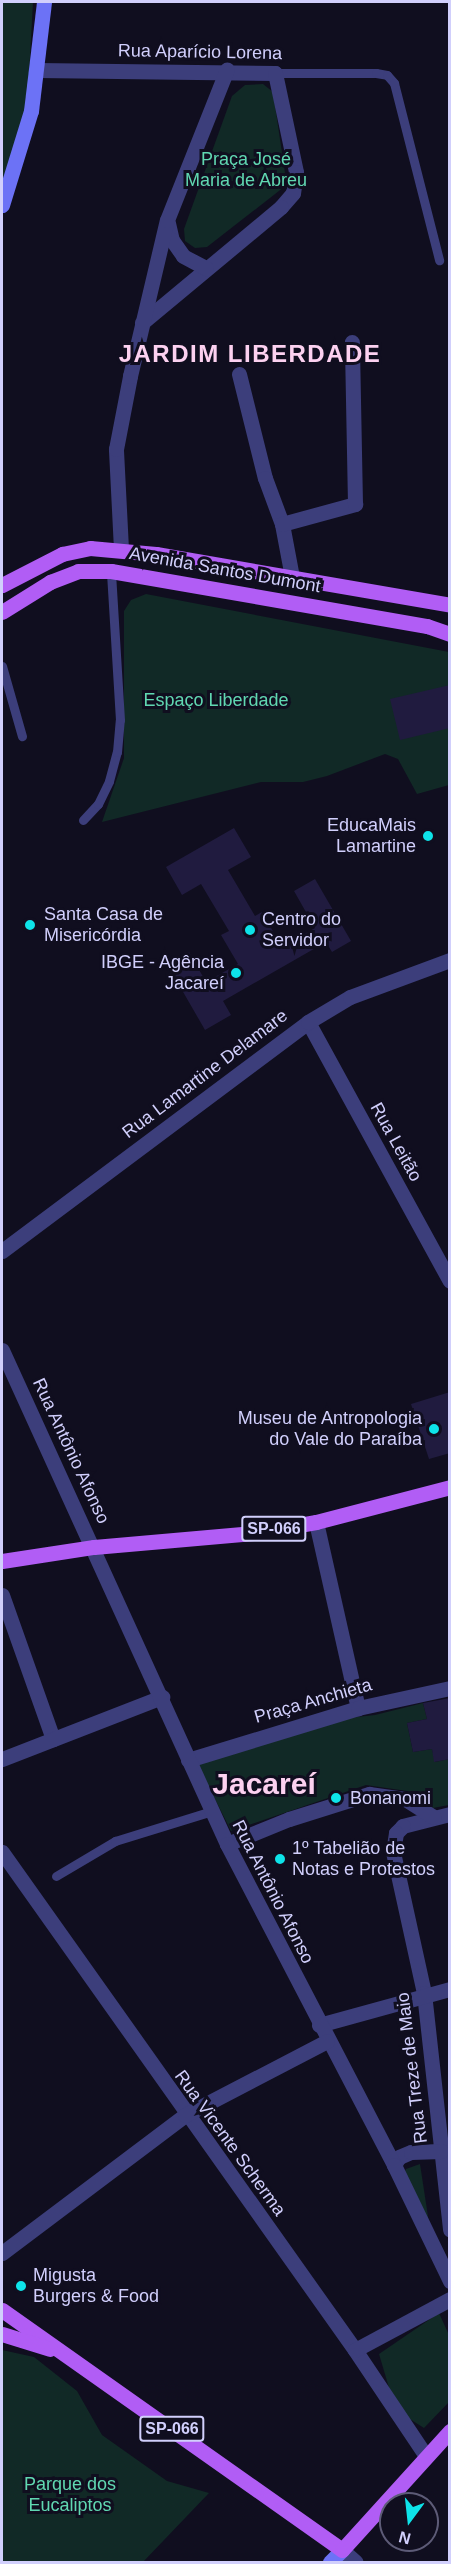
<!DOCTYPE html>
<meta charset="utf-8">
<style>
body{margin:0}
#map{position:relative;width:451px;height:2564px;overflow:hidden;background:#100e1f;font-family:Helvetica,sans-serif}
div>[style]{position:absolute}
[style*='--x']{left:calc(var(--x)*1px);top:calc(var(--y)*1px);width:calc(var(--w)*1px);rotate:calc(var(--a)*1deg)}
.green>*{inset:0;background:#112926}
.building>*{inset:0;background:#201b3f}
.service>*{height:9px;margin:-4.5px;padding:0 4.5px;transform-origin:4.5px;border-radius:4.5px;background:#3c3e7b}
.minor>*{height:15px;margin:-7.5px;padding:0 7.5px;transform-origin:7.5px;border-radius:7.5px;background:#3c3e7b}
.tertiary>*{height:15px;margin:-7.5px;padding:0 7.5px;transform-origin:7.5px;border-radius:7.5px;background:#3c3e7b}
.secondary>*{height:15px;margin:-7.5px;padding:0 7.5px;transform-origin:7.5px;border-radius:7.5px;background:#6c72f6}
.primary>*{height:15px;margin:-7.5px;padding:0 7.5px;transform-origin:7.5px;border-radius:7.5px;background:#b15df5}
.dots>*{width:16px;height:16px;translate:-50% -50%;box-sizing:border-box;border:3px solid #100e1f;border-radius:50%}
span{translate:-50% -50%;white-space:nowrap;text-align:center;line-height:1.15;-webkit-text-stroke:6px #100e1f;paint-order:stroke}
.shield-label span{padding:2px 4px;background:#100e1f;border:2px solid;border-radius:4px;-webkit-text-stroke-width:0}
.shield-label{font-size:16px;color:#d1cffc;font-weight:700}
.street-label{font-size:18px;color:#d1cffc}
.park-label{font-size:18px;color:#60d7b1}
.poi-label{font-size:18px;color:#d1cffc}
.right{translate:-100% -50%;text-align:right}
.left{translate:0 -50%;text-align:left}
.district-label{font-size:24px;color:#fcd1f0;font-weight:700;letter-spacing:1.5px}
.town-label{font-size:30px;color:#fcd1f0;font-weight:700}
.frame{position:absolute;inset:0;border:3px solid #d1cffc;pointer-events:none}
.north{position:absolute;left:379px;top:2492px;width:60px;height:60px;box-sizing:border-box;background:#100e1f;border:2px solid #5d5b77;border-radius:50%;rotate:195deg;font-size:16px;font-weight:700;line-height:24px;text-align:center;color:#d1cffc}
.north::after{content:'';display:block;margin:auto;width:21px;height:27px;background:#0ee3e9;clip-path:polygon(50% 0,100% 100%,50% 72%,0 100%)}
</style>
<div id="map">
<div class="green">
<div style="clip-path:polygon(2px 2px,33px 2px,27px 112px,2px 192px)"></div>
<div style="clip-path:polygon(263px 84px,273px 92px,285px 173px,284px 187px,207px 247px,195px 248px,185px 241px,184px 229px,232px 96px,245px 85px)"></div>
<div style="clip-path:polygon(146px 594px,449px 652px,449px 785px,417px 794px,398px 759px,385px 754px,327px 776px,303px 782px,261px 782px,102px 822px,124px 758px,124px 611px,131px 600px)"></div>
<div style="clip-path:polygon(423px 1703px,427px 1719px,407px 1723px,413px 1752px,432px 1749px,435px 1762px,449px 1759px,449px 1805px,433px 1808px,407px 1791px,366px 1785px,231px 1831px,198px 1765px,330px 1720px,375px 1715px)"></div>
<div style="clip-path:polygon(420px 2164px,429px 2223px,402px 2178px,406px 2169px)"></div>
<div style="clip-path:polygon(439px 2313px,449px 2335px,449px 2402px,424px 2428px,405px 2416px,390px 2391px,379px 2354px)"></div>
<div style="clip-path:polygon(2px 2350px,34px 2357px,77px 2391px,102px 2435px,167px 2481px,209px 2493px,143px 2562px,2px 2562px)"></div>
</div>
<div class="building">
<div style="clip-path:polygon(450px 685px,450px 728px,400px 740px,390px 699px)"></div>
<div style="clip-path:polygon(234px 828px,251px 857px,228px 870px,255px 916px,262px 912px,282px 947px,315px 928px,294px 891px,315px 879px,351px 941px,332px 952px,326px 942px,223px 1001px,231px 1015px,205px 1030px,167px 964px,189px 952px,206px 982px,238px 964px,221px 935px,229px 931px,201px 884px,182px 895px,166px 867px)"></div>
<div style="clip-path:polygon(450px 1392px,450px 1453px,429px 1459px,411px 1404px)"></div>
<div style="clip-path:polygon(450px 1698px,450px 1759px,434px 1762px,432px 1749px,413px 1752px,407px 1723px,427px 1719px,423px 1703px)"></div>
</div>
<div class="service">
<div style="--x:275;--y:73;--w:101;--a:0"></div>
<div style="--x:376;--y:73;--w:11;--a:10"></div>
<div style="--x:387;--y:75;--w:11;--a:49"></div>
<div style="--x:394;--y:83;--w:183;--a:75.7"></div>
<div style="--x:2;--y:666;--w:73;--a:74.1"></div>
<div style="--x:83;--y:820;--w:22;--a:-47"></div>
<div style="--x:98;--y:804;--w:25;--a:-64"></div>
<div style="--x:109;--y:781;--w:30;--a:-75"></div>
<div style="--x:117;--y:752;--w:32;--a:-85"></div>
<div style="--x:120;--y:720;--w:149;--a:-93.5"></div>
<div style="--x:56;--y:1876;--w:69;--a:-30.7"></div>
<div style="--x:115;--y:1841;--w:102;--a:-17.2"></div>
</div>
<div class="minor">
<div style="--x:37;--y:70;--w:238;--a:0.7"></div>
<div style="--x:275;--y:73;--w:101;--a:78"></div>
<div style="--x:296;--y:172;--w:21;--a:98"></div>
<div style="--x:293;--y:193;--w:18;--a:131"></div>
<div style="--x:281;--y:207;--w:181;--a:140.2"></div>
<div style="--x:168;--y:223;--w:17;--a:77"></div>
<div style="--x:172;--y:240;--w:19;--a:55"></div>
<div style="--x:183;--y:256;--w:26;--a:28"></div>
<div style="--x:239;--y:374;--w:107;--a:76"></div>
<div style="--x:265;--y:478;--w:49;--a:69.7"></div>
<div style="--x:282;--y:524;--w:54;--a:79.3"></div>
<div style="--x:282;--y:524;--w:76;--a:-15.3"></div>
<div style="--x:355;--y:504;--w:162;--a:-91.1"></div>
<div style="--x:121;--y:549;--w:100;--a:-92.9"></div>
<div style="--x:116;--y:449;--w:74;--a:-79.1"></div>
<div style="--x:130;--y:376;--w:160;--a:-76.7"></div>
<div style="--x:167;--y:220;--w:162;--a:-68.3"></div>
<div style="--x:308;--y:1022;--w:295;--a:61.3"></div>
<div style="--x:2;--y:1251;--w:382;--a:-36.8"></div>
<div style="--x:308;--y:1022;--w:49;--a:-30.8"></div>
<div style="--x:350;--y:997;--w:107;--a:-20.3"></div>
<div style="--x:316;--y:1522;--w:191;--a:77.3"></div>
<div style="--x:2;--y:1595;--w:153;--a:70.5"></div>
<div style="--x:2;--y:1759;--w:172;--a:-21.2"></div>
<div style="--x:188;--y:1760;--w:178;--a:-17"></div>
<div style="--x:358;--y:1708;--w:94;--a:-12.3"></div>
<div style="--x:450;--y:1814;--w:49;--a:165.7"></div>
<div style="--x:403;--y:1826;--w:10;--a:135"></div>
<div style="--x:396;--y:1833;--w:19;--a:99"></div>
<div style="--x:393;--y:1852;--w:144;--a:77.6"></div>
<div style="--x:424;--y:1993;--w:238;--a:83.7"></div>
<div style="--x:227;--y:1844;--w:67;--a:-22"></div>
<div style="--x:289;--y:1819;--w:84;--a:-17.4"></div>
<div style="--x:369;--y:1794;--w:36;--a:8"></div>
<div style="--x:405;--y:1799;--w:34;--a:32"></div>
<div style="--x:2;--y:1852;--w:610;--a:54.67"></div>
<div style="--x:355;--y:2350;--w:128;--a:56.2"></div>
<div style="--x:319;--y:2025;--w:136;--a:-15.4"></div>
<div style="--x:394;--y:2165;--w:9;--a:-58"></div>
<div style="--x:399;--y:2157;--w:13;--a:-23"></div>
<div style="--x:411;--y:2152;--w:30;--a:-2"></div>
<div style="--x:355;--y:2350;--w:108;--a:-28.2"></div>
</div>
<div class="tertiary">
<div style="--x:2;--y:1350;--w:543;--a:65.51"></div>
<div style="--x:227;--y:1844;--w:362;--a:62.5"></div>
<div style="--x:394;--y:2165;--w:129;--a:64.2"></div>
<div style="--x:2;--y:2253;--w:229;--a:-37"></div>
<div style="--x:185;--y:2115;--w:160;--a:-27.5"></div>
<div style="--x:342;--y:2550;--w:18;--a:41"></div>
</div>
<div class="secondary">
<div style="--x:2;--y:205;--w:98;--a:-72.9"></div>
<div style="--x:31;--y:111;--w:110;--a:-83.2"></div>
<div style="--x:330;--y:2562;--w:17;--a:-45"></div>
</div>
<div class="primary">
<div style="--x:2;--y:585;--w:68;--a:-27.3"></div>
<div style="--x:62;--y:554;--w:29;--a:-12"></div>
<div style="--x:90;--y:548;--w:66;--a:5.2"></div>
<div style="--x:156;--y:554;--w:298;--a:9.8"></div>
<div style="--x:2;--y:612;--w:57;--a:-32"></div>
<div style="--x:50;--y:582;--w:30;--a:-21"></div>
<div style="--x:78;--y:571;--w:33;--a:0"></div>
<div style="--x:111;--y:571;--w:321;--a:9.9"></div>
<div style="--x:427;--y:626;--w:24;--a:19"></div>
<div style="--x:2;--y:1561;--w:93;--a:-8.7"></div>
<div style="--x:94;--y:1547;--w:160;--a:-5"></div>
<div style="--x:253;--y:1533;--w:64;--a:-9.9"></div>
<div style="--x:316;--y:1522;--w:138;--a:-14.6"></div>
<div style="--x:2;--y:2310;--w:416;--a:35.2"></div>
<div style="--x:342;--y:2550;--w:161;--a:-47.8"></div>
<div style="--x:2;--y:2334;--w:50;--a:17.4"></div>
</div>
<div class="dots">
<div style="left:428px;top:836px;background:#0ee3e9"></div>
<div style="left:30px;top:925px;background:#0ee3e9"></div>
<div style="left:250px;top:930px;background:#0ee3e9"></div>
<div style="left:236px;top:973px;background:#0ee3e9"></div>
<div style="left:434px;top:1429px;background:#0ee3e9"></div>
<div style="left:336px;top:1798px;background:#0ee3e9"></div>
<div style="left:280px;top:1859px;background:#0ee3e9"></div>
<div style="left:21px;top:2286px;background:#0ee3e9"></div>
</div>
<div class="shield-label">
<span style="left:274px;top:1529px">SP-066</span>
<span style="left:172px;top:2429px">SP-066</span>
</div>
<div class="street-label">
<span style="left:200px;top:52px;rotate:1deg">Rua Aparício Lorena</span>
<span style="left:225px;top:570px;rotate:10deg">Avenida Santos Dumont</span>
<span style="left:205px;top:1074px;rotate:-37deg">Rua Lamartine Delamare</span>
<span style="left:396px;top:1142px;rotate:61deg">Rua Leitão</span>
<span style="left:71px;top:1451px;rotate:65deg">Rua Antônio Afonso</span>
<span style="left:313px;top:1701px;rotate:-16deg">Praça Anchieta</span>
<span style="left:273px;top:1892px;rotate:63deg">Rua Antônio Afonso</span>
<span style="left:412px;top:2068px;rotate:-97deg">Rua Treze de Maio</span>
<span style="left:230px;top:2143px;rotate:54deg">Rua Vicente Scherma</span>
</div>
<div class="park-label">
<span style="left:246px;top:170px">Praça José<br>Maria de Abreu</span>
<span style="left:216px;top:700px">Espaço Liberdade</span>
<span style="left:70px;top:2495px">Parque dos<br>Eucaliptos</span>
</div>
<div class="poi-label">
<span class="right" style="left:416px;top:836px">EducaMais<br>Lamartine</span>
<span class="left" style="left:44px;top:925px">Santa Casa de<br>Misericórdia</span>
<span class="left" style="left:262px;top:930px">Centro do<br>Servidor</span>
<span class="right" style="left:224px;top:973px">IBGE - Agência<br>Jacareí</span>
<span class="right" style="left:422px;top:1429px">Museu de Antropologia<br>do Vale do Paraíba</span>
<span class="left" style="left:350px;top:1798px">Bonanomi</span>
<span class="left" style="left:292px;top:1859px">1º Tabelião de<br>Notas e Protestos</span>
<span class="left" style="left:33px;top:2286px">Migusta<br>Burgers &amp; Food</span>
</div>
<div class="district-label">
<span style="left:250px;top:354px">JARDIM LIBERDADE</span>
</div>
<div class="town-label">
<span style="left:264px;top:1784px">Jacareí</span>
</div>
<div class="frame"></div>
<div class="north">N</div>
</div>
